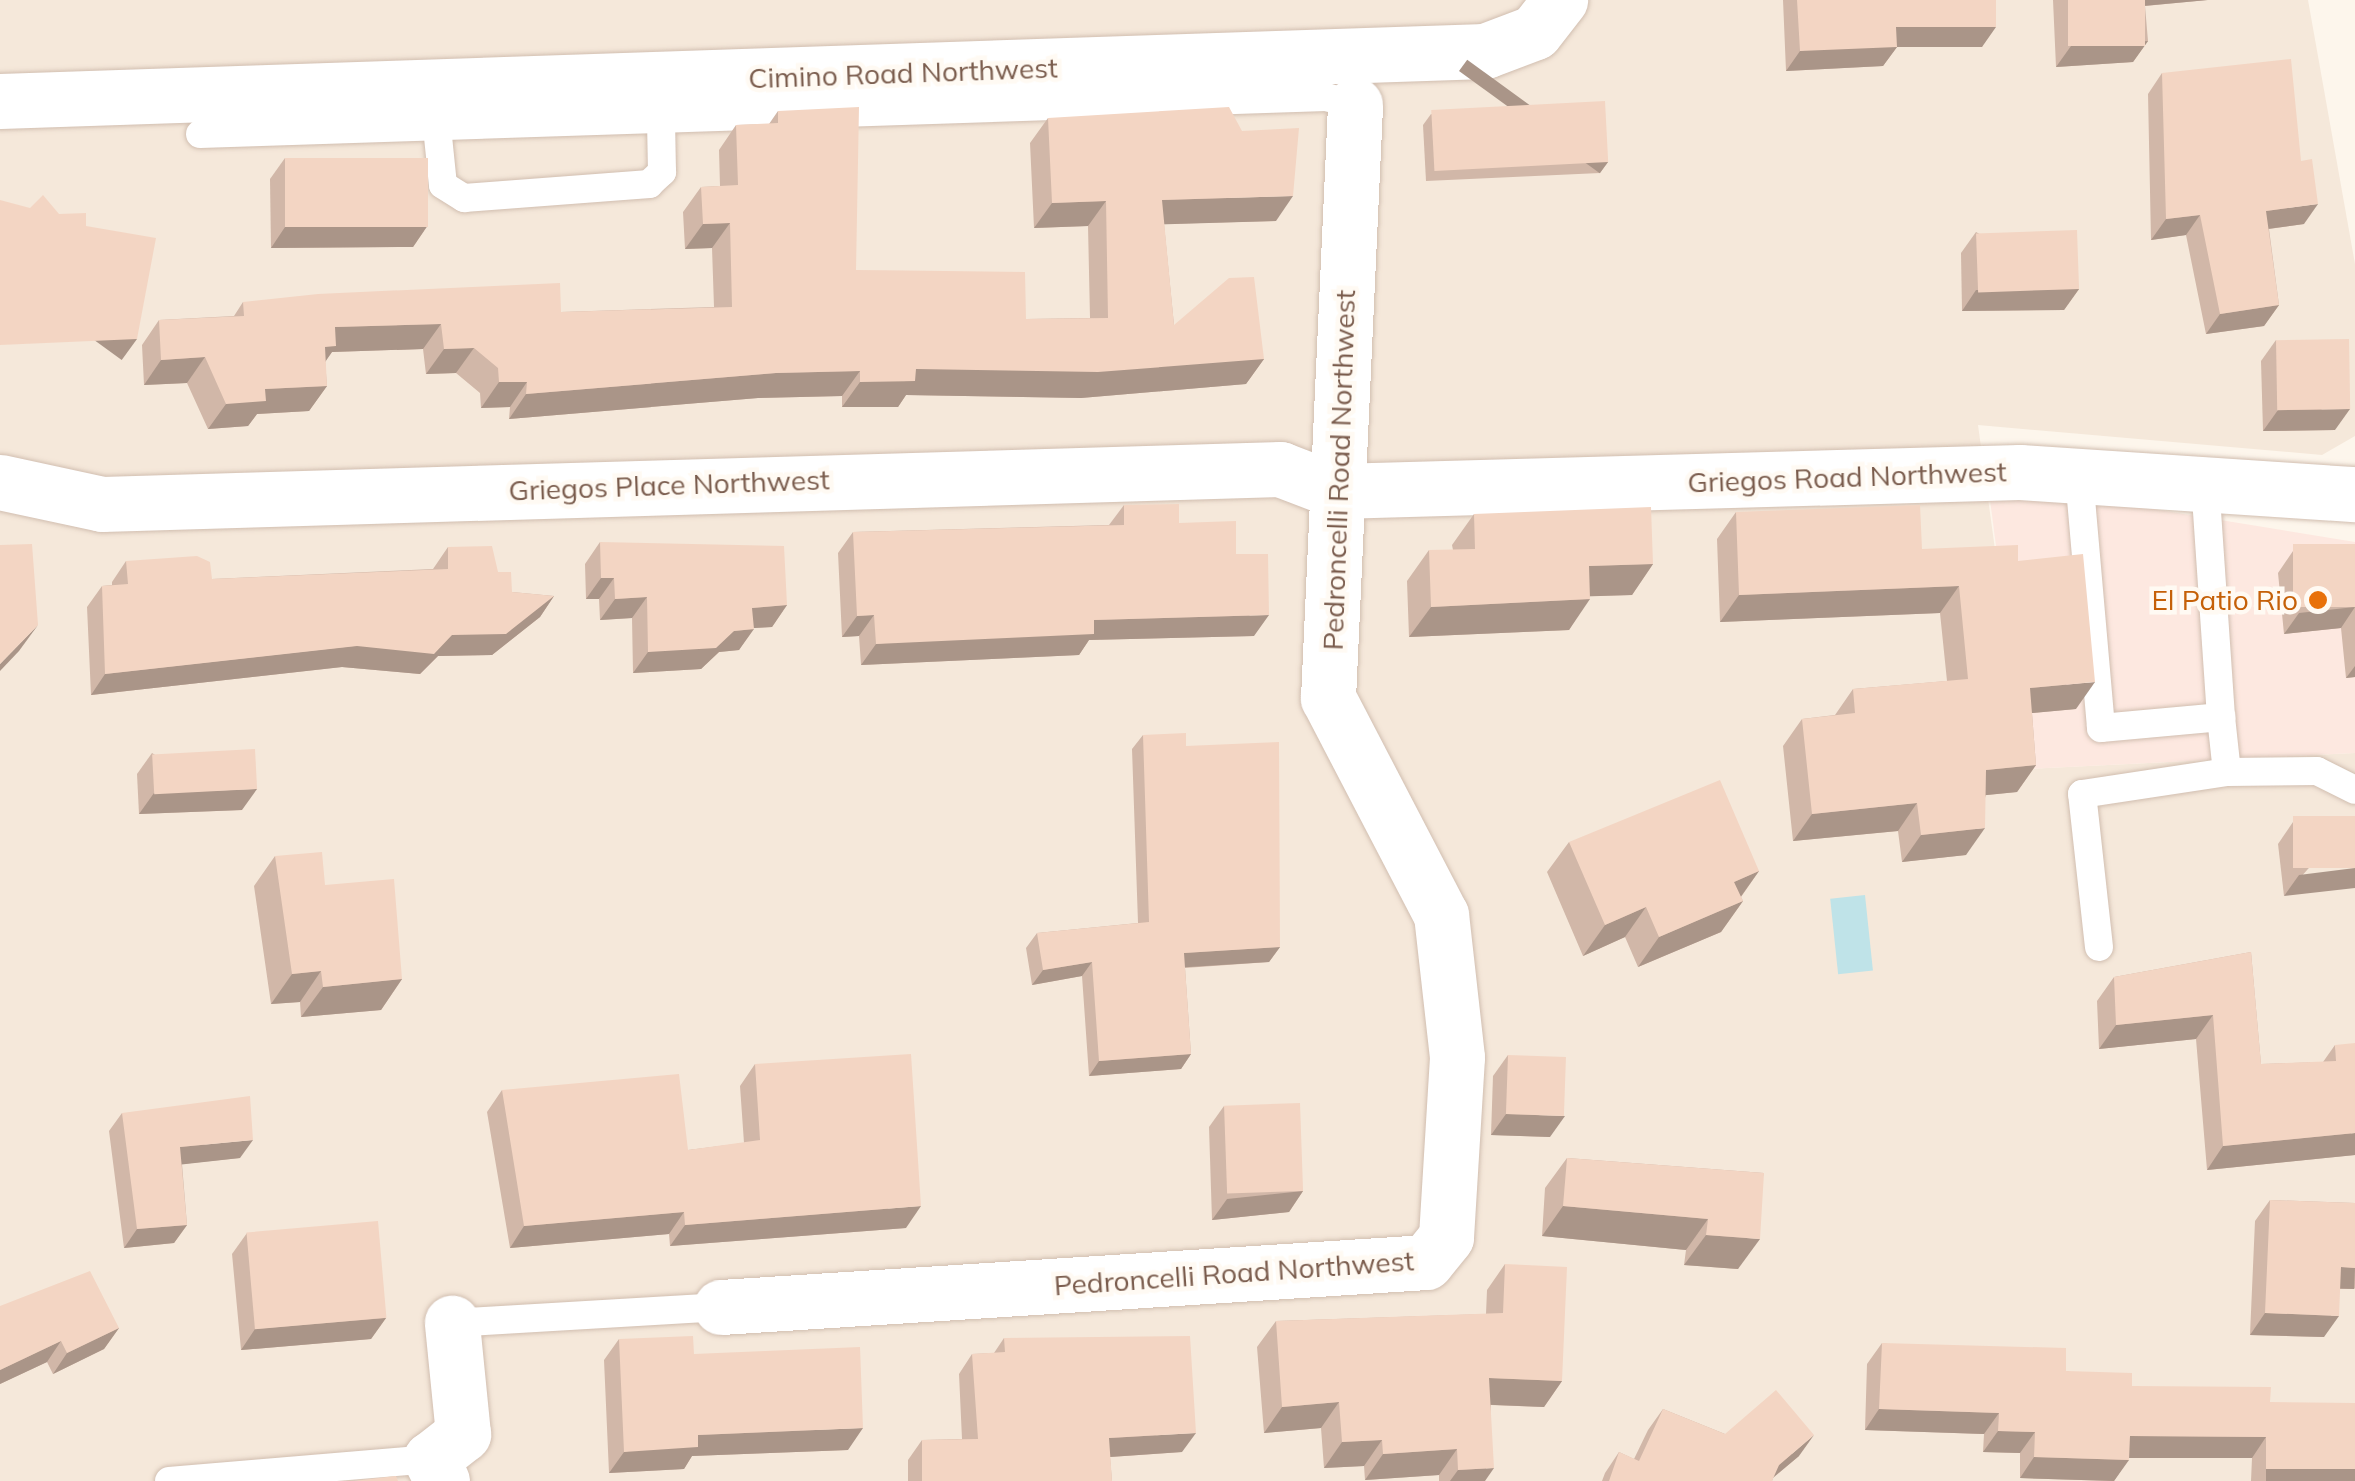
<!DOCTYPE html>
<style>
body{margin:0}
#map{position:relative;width:2355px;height:1481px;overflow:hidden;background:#fdf6ec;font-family:Mulish,sans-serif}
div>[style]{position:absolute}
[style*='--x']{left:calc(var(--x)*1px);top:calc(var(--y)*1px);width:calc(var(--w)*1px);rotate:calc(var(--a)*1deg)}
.residential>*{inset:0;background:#f5e8da}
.commercial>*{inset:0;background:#fde8e0}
.water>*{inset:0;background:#bfe3e8;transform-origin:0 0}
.roads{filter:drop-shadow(0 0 2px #d1beb0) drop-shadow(0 0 2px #d1beb0)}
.service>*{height:28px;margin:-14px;padding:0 14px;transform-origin:14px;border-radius:14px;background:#fff}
.minor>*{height:55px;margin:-27.5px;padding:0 27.5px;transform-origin:27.5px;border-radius:27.5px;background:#fff}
.wall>*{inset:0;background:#d1b7a8}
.shaded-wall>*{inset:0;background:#aa9588;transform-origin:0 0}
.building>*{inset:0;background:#f3d5c3;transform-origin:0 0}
.dots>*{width:28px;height:28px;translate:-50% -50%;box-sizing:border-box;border:5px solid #fffaf3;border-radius:50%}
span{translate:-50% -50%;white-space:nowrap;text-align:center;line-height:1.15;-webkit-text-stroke:9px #fffaf3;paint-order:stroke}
.street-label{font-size:28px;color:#7a5c4d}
.food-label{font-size:28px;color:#c56008}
.right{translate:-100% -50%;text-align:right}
</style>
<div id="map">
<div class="residential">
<div style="clip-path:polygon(0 0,2308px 0,2355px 264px,2355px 436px,2322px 455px,1978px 425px,2025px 769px,2355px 753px,2355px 1481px,0 1481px)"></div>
</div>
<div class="commercial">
<div style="clip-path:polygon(1989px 492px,2055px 493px,2355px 542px,2355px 753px,2025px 769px)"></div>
</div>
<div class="water">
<div style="left:1865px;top:895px;width:76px;height:35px;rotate:84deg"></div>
</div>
<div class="roads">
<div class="service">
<div style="--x:437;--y:127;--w:58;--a:84.1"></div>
<div style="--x:443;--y:185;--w:25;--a:32"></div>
<div style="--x:464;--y:198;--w:186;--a:-4.3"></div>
<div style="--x:649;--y:184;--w:18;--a:-43"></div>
<div style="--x:662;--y:172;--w:52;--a:-91.1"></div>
<div style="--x:200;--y:134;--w:1127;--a:-1.88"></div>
<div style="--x:1326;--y:97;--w:30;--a:15"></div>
<div style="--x:2079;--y:476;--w:253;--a:85"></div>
<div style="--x:2101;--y:728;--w:121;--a:-5.2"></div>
<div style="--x:2221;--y:717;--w:236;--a:-93.9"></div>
<div style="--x:2221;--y:717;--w:55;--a:83.8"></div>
<div style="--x:2099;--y:947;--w:154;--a:-96.3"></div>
<div style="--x:2082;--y:794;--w:147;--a:-8.6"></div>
<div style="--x:2227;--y:772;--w:90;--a:-0.6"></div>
<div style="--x:2317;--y:771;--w:42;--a:26.6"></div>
<div style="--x:452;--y:1323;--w:269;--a:-3.4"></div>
<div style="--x:169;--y:1481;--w:263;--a:-4.8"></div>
</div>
<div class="minor">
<div style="--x:0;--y:101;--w:1486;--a:-1.93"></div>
<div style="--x:1485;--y:51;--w:53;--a:-20.8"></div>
<div style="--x:1535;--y:32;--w:41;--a:-52"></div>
<div style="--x:0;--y:482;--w:104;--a:12.2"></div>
<div style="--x:102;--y:504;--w:1179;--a:-1.7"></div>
<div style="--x:1280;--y:469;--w:61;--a:21.1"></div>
<div style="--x:1337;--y:491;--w:683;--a:-1.59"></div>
<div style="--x:2020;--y:472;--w:336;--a:3.8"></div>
<div style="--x:721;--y:1307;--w:706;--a:-3.65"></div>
<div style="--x:1426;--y:1262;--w:32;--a:-51"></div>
<div style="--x:1446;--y:1237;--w:180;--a:-86.5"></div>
<div style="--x:1457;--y:1057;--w:143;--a:-96.4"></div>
<div style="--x:1441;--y:915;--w:245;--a:-117.5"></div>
<div style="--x:1328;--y:698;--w:594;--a:-87.39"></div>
<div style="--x:442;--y:1481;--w:25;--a:-117"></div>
<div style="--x:431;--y:1459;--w:41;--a:-38"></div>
<div style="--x:463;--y:1434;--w:112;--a:-95.7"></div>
</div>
</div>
<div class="wall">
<div style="clip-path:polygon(1783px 0,1996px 0,1982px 47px,1897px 47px,1883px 66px,1786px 71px)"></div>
<div style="clip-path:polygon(2053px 0,2207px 0,2145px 6px,2148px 41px,2133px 62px,2056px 67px)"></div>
<div style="clip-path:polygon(2162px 73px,2304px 224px,2269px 229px,2279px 305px,2264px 326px,2206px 334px,2186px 235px,2151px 240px,2148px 94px)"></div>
<div style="clip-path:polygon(778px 111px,856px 270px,1026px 319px,1090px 318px,1088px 226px,1034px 228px,1030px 143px,1048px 118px,1276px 221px,1164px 224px,1174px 325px,1264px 359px,1246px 384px,1081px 398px,906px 395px,898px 407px,842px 407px,842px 396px,758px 398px,509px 419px,510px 407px,481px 408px,480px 393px,456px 373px,426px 374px,423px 349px,332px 352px,325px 361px,327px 386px,309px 411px,257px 414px,248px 426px,208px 429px,187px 383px,144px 385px,142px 345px,159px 320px,234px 316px,243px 302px,561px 312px,714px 307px,712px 248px,685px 249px,683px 212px,701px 187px,720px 186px,719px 150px,736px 125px,769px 124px)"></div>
<div style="clip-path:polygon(1431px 114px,1608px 162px,1600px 173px,1426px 181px,1423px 125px)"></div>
<div style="clip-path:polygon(285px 158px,428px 225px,413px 247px,271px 248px,270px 179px)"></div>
<div style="clip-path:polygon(1976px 232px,2079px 289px,2064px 310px,1962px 311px,1961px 253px)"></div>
<div style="clip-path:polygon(2276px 340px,2335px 430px,2263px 431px,2261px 361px)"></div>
<div style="clip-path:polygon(1124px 505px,1179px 523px,1236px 554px,1254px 636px,1089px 640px,1079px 655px,861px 665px,859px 636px,842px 637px,838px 553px,853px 532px,1109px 525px)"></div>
<div style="clip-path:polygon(1736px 512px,1922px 549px,2018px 561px,2076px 709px,2032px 713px,2036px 765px,2017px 792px,1986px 795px,1966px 855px,1902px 862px,1898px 831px,1793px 841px,1783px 746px,1802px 719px,1835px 715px,1853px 689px,1947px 681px,1940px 613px,1720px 622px,1717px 539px)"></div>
<div style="clip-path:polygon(1474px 514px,1653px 564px,1632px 595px,1590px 596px,1569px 630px,1409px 637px,1407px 581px,1429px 550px,1453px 550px,1452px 545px)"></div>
<div style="clip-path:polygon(600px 542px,787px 605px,772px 627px,753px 628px,739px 650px,719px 652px,701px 669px,633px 673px,632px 618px,600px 620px,599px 599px,586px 599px,585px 564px)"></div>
<div style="clip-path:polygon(2355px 544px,2355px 677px,2346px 678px,2341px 628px,2284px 634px,2278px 573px,2293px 551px)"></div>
<div style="clip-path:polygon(448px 547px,498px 572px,512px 592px,554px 596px,540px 617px,492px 655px,438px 656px,420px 674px,342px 667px,91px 695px,87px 607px,102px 586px,112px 585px,112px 582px,126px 561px,212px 579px,433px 569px)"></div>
<div style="clip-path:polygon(1143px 735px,1186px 746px,1280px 947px,1269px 962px,1185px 968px,1191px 1054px,1181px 1069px,1089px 1076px,1082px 976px,1032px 985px,1026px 948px,1037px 933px,1138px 923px,1132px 749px)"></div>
<div style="clip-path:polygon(152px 753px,242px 810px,139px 814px,137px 774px)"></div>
<div style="clip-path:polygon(2355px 816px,2284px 896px,2278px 844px,2293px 822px)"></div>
<div style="clip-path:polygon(1569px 842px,1759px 871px,1741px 897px,1743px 901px,1721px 932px,1638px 967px,1625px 937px,1583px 956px,1547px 872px)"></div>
<div style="clip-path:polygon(275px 856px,402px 979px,381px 1010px,301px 1017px,300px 1002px,271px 1004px,254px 886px)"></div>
<div style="clip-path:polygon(2251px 952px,2261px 1064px,2323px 1062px,2335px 1045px,2355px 1155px,2207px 1170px,2196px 1039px,2099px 1049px,2097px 1001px,2114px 977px)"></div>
<div style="clip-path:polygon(1508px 1055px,1550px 1137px,1491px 1135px,1493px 1076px)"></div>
<div style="clip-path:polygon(755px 1064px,906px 1228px,670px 1246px,669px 1234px,510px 1248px,487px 1112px,502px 1090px,688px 1150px,744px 1143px,740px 1086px)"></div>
<div style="clip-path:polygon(1224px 1106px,1303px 1191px,1289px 1212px,1212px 1220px,1209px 1127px)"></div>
<div style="clip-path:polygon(122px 1113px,240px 1158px,182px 1164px,187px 1225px,174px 1243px,124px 1248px,109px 1131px)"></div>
<div style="clip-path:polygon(1567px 1158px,1764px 1173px,1738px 1269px,1684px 1265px,1686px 1250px,1542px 1236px,1545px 1188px)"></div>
<div style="clip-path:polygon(2270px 1200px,2355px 1203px,2355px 1288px,2354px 1289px,2340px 1289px,2324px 1337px,2250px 1335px,2255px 1221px)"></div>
<div style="clip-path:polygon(247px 1233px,386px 1318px,371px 1339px,241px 1350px,232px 1254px)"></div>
<div style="clip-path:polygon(1505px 1264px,1562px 1381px,1544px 1407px,1491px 1405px,1485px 1481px,1439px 1481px,1439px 1475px,1365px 1480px,1364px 1466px,1324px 1468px,1321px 1428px,1264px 1433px,1257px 1347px,1276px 1321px,1486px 1314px,1487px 1290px)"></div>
<div style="clip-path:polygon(0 1306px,119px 1328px,104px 1349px,53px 1374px,47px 1362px,0 1384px)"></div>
<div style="clip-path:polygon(1004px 1338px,1182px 1452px,1110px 1457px,1112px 1481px,908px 1481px,908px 1460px,922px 1440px,962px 1439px,959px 1374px,972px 1354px,994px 1353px)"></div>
<div style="clip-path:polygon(619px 1339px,694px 1354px,848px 1450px,692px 1456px,684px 1469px,609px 1473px,604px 1360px)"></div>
<div style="clip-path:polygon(1882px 1343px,2066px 1371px,2132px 1386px,2270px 1402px,2355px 1481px,2251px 1481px,2252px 1458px,2129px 1458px,2114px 1481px,2020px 1478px,2020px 1453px,1983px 1452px,1984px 1434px,1865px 1430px,1867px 1364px)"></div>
<div style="clip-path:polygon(1663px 1409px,1725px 1434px,1799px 1456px,1773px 1478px,1772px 1481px,1602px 1481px,1605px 1473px,1619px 1452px,1634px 1459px,1648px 1430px)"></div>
</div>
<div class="shaded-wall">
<div style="clip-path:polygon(2137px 0,2208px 0,2132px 7px)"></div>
<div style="clip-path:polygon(1896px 27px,1996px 27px,1982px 47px,1897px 47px,1883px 66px,1786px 71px,1800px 51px)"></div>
<div style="clip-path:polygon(2148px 41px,2133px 62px,2056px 67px,2071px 46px)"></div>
<div style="left:1608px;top:162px;width:14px;height:174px;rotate:126deg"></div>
<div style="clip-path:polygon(1293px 196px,1276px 221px,1144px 225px,1162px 200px)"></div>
<div style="clip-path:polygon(1106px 201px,1088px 226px,1034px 228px,1052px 203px)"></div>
<div style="clip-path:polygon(2318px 204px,2304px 224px,2252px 231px,2266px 211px)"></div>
<div style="clip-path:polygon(2200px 215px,2186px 235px,2151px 240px,2166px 219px)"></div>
<div style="clip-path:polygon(730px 223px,712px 248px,685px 249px,703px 224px)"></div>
<div style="clip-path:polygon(428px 225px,413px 247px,271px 248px,285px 227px)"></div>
<div style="clip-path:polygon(2079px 289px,2064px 310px,1962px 311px,1976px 290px)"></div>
<div style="clip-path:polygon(2279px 305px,2264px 326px,2206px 334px,2220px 314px)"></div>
<div style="clip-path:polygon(441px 324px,423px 349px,332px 352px,319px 371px,307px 372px,335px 327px)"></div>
<div style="left:137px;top:339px;width:26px;height:137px;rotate:126deg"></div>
<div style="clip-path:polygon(474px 348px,456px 373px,426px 374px,444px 349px)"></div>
<div style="clip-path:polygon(205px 357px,187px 383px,144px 385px,161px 360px)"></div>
<div style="clip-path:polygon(1264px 359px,1246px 384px,1081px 398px,906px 395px,898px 407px,842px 407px,860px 382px,916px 369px)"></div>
<div style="clip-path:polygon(860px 371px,842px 396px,758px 398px,509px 419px,526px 394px,776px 373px)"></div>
<div style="clip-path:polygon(499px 382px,527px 382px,510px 407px,481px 408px)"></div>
<div style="clip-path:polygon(327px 386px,309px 411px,257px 414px,248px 426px,208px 429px,226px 404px,265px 389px)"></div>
<div style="clip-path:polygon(2350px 409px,2335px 430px,2263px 431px,2278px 410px)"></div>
<div style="clip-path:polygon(1653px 564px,1632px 595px,1568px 597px,1589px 566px)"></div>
<div style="clip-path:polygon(601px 578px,614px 578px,599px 599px,586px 599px)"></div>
<div style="clip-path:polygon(1959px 586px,1940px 613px,1720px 622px,1739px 595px)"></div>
<div style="clip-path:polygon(554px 596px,540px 617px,492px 655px,438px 656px,420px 674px,342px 667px,91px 695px,105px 674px,452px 635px)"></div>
<div style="clip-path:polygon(647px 597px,632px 618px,600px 620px,615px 599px)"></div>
<div style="clip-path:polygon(1590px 599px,1569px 630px,1409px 637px,1431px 607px)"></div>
<div style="clip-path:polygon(787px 605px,772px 627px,737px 629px,752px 608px)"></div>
<div style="clip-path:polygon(2355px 607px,2341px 628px,2284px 634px,2299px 613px)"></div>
<div style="clip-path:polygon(874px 615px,859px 636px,842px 637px,857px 616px)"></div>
<div style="clip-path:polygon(1269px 615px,1254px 636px,1089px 640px,1079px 655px,861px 665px,876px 644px,1094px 620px)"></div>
<div style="clip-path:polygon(38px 625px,19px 651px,0 671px,0 664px)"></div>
<div style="clip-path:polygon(754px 629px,739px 650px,719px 652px,701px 669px,633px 673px,648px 652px,734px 631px)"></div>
<div style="clip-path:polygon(2355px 666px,2355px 677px,2346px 678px)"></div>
<div style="clip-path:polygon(2095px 682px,2076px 709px,2011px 715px,2030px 688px)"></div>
<div style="clip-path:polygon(2036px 765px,2017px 792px,1967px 797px,1986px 770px)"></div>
<div style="clip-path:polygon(257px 789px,242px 810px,139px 814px,154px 793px)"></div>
<div style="clip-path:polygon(1917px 803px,1898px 831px,1793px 841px,1812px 814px)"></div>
<div style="clip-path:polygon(1985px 828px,1966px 855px,1902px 862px,1921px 835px)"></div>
<div style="clip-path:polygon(2355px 868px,2355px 888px,2284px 896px,2299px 875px)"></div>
<div style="clip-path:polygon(1759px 871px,1737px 902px,1734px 882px)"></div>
<div style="clip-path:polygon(1743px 901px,1721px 932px,1638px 967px,1659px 937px)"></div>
<div style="clip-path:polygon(1646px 907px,1625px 937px,1583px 956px,1605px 925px)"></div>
<div style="clip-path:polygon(1280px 947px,1269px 962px,1173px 968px,1184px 953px)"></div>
<div style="clip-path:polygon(1092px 962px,1082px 976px,1032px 985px,1043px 970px)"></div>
<div style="clip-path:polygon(321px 971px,300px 1002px,271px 1004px,292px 974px)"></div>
<div style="clip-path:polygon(402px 979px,381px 1010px,301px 1017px,323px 987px)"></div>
<div style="clip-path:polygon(2213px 1015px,2196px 1039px,2099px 1049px,2116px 1025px)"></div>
<div style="clip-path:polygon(1191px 1054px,1181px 1069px,1089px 1076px,1099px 1061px)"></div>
<div style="clip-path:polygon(1506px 1114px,1565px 1116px,1550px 1137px,1491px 1135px)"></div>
<div style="clip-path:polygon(2355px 1133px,2355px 1155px,2207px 1170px,2223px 1146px)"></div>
<div style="clip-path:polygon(253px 1140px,240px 1158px,168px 1166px,180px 1147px)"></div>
<div style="clip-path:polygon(1303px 1191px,1289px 1212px,1212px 1220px,1227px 1199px)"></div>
<div style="clip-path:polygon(921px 1206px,906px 1228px,670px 1246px,685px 1225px)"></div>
<div style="clip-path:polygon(1563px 1206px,1708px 1219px,1686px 1250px,1542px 1236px)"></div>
<div style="clip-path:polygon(684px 1212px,669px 1234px,510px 1248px,524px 1226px)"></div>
<div style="clip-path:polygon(187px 1225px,174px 1243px,124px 1248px,137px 1229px)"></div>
<div style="clip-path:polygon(1706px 1235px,1760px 1239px,1738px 1269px,1684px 1265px)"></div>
<div style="clip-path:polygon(2341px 1267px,2355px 1268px,2354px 1289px,2326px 1288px)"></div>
<div style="clip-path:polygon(2265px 1313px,2339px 1316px,2324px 1337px,2250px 1335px)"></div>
<div style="clip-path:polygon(386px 1318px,371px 1339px,241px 1350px,255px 1329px)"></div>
<div style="clip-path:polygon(119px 1328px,104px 1349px,53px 1374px,67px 1353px)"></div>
<div style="clip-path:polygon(61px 1341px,47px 1362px,0 1384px,0 1370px)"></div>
<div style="clip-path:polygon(1489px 1378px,1562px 1381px,1544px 1407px,1471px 1404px)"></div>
<div style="clip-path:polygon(1339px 1402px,1321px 1428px,1264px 1433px,1282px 1407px)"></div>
<div style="clip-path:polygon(1879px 1409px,1999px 1413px,1984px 1434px,1865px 1430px)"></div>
<div style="clip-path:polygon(863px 1428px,848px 1450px,692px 1456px,684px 1469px,609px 1473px,624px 1452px,698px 1435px)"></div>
<div style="clip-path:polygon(1998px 1431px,2035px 1432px,2020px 1453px,1983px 1452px)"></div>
<div style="clip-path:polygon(1196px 1433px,1182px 1452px,1095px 1458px,1109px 1438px)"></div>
<div style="clip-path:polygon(1814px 1435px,1799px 1456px,1769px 1481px,1779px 1465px)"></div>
<div style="clip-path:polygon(2130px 1436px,2266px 1437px,2252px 1458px,2115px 1458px)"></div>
<div style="clip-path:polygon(1382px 1440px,1364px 1466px,1324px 1468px,1342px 1442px)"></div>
<div style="clip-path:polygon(1457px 1449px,1439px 1475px,1365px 1480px,1383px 1454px)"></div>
<div style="clip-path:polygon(2034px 1457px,2129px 1460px,2114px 1481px,2020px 1478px)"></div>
<div style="clip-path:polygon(1494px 1468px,1485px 1481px,1450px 1481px,1458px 1470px)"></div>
<div style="left:2266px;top:1469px;width:89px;height:15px"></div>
</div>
<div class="building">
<div style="clip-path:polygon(1797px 0,1996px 0,1996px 27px,1896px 27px,1897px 47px,1800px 51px)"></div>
<div style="left:2068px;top:0;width:77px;height:46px"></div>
<div style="clip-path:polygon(2291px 59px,2301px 161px,2312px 159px,2318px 204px,2266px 211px,2279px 305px,2220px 314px,2200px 215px,2166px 219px,2162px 73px)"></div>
<div style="left:1605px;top:101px;width:61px;height:174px;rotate:87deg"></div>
<div style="clip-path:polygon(859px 107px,856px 270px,1025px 272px,1026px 319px,1108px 318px,1106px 201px,1052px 203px,1048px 118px,1229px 107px,1242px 131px,1299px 128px,1293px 196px,1162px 200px,1174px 325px,1229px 278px,1254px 277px,1264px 359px,1098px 372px,916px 369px,915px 381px,860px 382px,860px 371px,776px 373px,526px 394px,527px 382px,499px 382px,498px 368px,474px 348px,444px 349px,441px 324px,335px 327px,336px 346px,325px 347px,327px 386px,265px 389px,266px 401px,226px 404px,205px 357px,161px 360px,159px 320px,244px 316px,243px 302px,318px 294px,560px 283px,561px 312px,732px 307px,730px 223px,703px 224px,701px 187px,738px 185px,736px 125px,778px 123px,778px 111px)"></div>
<div style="left:285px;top:158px;width:143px;height:69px"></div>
<div style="clip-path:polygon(43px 195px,59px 214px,86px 213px,86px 226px,156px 238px,137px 339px,0 345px,0 200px,30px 208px)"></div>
<div style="left:2077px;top:230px;width:59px;height:101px;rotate:88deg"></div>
<div style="left:2349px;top:339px;width:70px;height:73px;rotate:89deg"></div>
<div style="clip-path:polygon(1179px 504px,1179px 523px,1236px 521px,1236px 554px,1268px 554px,1269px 615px,1094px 620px,1094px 634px,876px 644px,874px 615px,857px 616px,853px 532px,1124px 525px,1124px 505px)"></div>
<div style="clip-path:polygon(1920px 505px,1922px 549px,2018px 545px,2018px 561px,2083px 554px,2095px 682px,2030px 688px,2036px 765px,1986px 770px,1985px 828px,1921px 835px,1917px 803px,1812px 814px,1802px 719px,1855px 713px,1853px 689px,1968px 679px,1959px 586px,1739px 595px,1736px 512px)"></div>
<div style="clip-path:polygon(1651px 507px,1653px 564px,1589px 566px,1590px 599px,1431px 607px,1429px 550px,1475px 549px,1474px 514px)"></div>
<div style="clip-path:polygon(600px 542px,784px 546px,787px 605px,752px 608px,754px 629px,734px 631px,716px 648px,648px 652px,647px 597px,615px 599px,614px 578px,601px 578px)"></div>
<div style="clip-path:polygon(32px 544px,38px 625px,0 664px,0 545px)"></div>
<div style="left:2355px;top:544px;width:63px;height:62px;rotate:90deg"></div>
<div style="clip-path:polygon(492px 546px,498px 572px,511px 572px,512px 592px,554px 596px,506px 634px,452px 635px,434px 654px,357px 646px,105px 674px,102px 586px,128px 584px,126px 561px,197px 556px,210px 562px,212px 579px,448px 569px,448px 547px)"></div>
<div style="clip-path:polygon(1186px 733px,1186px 746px,1279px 742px,1280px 947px,1184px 953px,1191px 1054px,1099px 1061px,1092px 962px,1043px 970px,1037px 933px,1149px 922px,1143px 735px)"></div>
<div style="left:255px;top:749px;width:40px;height:103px;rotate:87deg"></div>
<div style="clip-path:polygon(1720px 780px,1759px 871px,1734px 882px,1743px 901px,1659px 937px,1646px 907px,1605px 925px,1569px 842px)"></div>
<div style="left:2355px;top:816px;width:52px;height:62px;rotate:90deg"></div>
<div style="clip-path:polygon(322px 852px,325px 885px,394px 879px,402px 979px,323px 987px,321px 971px,292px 974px,275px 856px)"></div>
<div style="clip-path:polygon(2251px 952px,2261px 1064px,2336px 1061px,2335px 1045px,2355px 1043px,2355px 1133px,2223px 1146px,2213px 1015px,2116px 1025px,2114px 977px)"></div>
<div style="clip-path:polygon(911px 1054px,921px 1206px,685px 1225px,684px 1212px,524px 1226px,502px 1090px,679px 1074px,688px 1150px,760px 1140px,755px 1064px)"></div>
<div style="left:1508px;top:1055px;width:58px;height:59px;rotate:2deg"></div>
<div style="clip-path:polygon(250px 1096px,253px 1140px,180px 1147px,187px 1225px,137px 1229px,122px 1113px)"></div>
<div style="left:1300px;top:1103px;width:88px;height:76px;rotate:88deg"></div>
<div style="clip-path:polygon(1567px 1158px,1764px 1173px,1760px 1239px,1706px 1235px,1708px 1219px,1563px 1206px)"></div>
<div style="clip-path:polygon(2270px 1200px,2355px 1203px,2355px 1268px,2341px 1267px,2339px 1316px,2265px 1313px)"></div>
<div style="left:378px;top:1221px;width:97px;height:132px;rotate:85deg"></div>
<div style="clip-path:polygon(1505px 1264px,1567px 1267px,1562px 1381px,1489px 1378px,1494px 1468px,1458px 1470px,1457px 1449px,1383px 1454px,1382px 1440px,1342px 1442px,1339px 1402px,1282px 1407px,1276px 1321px,1503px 1313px)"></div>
<div style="clip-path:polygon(90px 1271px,119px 1328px,67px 1353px,61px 1341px,0 1370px,0 1306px)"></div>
<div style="clip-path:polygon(693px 1336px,694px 1354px,860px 1347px,863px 1428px,698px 1435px,698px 1447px,624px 1452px,619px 1339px)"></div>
<div style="clip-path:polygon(1190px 1336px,1196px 1433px,1109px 1438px,1112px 1481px,922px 1481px,922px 1440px,978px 1439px,972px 1354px,1005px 1352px,1004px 1338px)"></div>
<div style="clip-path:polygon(1882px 1343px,2066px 1348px,2066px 1371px,2132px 1373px,2132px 1386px,2271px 1387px,2270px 1402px,2355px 1403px,2355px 1469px,2266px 1469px,2266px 1437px,2130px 1436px,2129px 1460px,2034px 1457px,2035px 1432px,1998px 1431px,1999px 1413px,1879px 1409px)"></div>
<div style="clip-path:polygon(1776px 1390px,1814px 1435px,1779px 1465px,1772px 1481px,1609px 1481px,1619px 1452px,1639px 1461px,1663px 1409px,1725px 1434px)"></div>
<div style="clip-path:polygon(396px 1476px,398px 1481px,354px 1481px)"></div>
</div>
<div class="dots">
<div style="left:2318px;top:600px;background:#e8710a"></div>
</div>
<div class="street-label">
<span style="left:903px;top:73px;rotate:-2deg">Cimino Road Northwest</span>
<span style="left:1339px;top:470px;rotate:-88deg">Pedroncelli Road Northwest</span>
<span style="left:1847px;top:477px;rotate:-2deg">Griegos Road Northwest</span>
<span style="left:669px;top:485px;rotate:-2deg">Griegos Place Northwest</span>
<span style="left:1234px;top:1273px;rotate:-4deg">Pedroncelli Road Northwest</span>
</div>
<div class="food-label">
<span class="right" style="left:2298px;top:600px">El Patio Rio</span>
</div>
</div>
